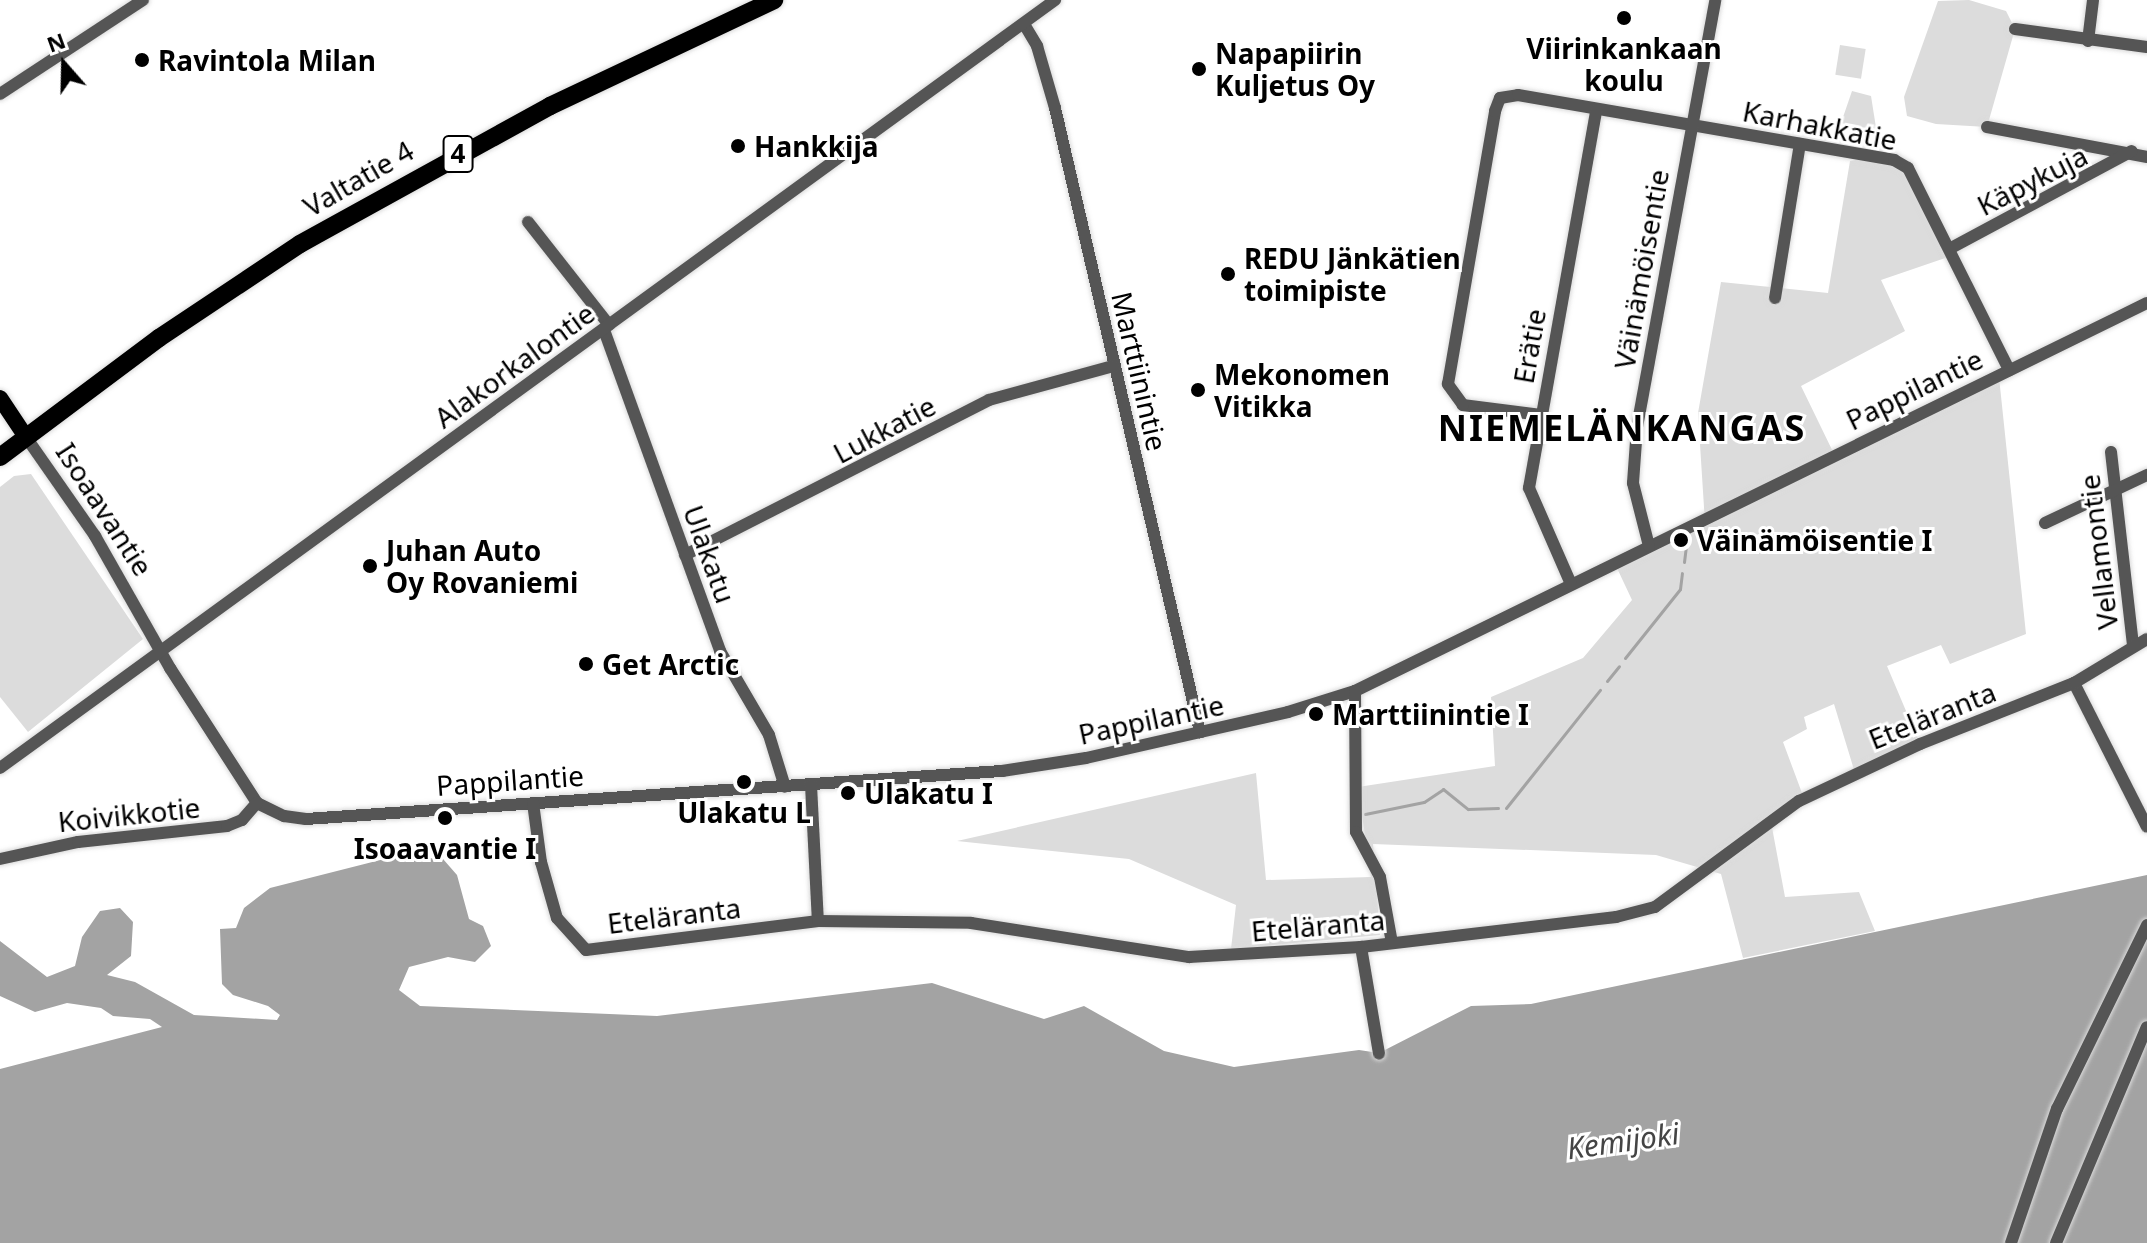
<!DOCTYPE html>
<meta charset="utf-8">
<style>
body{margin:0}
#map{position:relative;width:2147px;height:1243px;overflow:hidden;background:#fff;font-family:"Noto Sans",sans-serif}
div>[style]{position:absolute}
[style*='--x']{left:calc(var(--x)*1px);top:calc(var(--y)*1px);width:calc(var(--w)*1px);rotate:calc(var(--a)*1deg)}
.green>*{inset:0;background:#dcdcdc;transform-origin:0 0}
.water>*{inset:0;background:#a3a3a3}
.stream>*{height:3px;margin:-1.5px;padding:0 1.5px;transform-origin:1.5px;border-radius:1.5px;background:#a3a3a3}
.roads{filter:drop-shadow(0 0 2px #dbdbdb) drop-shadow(0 0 2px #dbdbdb)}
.minor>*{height:12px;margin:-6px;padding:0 6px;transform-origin:6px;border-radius:6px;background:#555}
.major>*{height:16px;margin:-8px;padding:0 8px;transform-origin:8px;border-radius:8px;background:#000}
.highway>*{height:18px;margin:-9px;padding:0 9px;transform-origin:9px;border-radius:9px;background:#000}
.dots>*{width:22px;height:22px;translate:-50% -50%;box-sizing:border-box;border:4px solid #fff;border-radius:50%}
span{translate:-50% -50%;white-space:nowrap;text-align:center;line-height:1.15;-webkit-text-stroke:6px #fff;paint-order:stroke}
.shield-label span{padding:2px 6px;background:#fff;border:2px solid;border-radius:6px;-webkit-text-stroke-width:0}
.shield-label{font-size:26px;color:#000;font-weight:700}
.poi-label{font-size:28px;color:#000;font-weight:700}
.left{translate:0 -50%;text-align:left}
.street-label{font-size:28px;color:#000}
.water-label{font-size:30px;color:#444;font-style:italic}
.district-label{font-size:36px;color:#000;font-weight:700;letter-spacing:2px}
.north{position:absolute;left:24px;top:24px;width:80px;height:80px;-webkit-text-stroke:6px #fff;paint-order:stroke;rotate:340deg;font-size:22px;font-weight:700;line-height:32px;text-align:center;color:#000}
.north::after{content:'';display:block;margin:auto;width:28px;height:36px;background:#000;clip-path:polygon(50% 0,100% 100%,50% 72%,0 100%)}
</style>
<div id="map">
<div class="green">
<div style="clip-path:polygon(1969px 0,2006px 11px,2015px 29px,1987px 127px,1936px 124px,1907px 116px,1904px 97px,1938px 1px)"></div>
<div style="left:1840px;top:45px;width:26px;height:30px;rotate:9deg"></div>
<div style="clip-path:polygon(1852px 91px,1871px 96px,1877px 134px,1841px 123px)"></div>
<div style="clip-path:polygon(1874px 157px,1908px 168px,1954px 255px,1881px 280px,1905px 331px,1801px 386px,1836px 458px,1999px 377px,2026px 634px,1950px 664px,1941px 645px,1887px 666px,1920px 744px,1855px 773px,1834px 704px,1804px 717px,1807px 729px,1783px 742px,1802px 793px,1771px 822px,1785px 897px,1859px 892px,1875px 931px,1743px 958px,1721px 874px,1656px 855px,1373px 844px,1380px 935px,1231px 949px,1236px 905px,1129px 859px,957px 841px,1256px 773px,1266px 880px,1371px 877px,1358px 787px,1495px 766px,1491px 697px,1583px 658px,1632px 600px,1616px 566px,1705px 523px,1698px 413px,1721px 282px,1828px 293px,1850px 161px)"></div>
<div style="clip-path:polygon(31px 474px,143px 639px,28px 732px,0 697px,0 487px,14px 476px)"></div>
</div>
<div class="water">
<div style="clip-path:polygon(396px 856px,443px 859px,457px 875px,469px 919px,483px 926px,491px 946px,475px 962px,448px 957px,409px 967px,399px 990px,420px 1006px,657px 1016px,932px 983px,1044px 1019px,1084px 1006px,1164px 1051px,1234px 1067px,1359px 1050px,1379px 1053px,1471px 1006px,1531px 1004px,2147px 875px,2147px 1243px,0 1243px,0 1069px,162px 1027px,150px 1019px,113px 1016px,101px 1008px,67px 1003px,35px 1012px,0 996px,0 941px,47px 977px,75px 966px,82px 937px,100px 911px,120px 908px,133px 922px,131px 956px,107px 975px,135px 982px,194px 1015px,277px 1020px,280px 1015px,268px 1006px,233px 995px,222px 984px,220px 929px,236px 928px,244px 908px,270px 888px)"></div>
</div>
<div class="stream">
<div style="--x:1684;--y:562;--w:24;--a:-83"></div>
<div style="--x:1625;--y:658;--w:88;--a:-51.4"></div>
<div style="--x:1680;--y:589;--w:16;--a:-83"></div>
<div style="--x:1607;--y:681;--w:19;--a:-51"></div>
<div style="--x:1506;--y:808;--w:151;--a:-51.5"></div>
<div style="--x:1365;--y:814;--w:60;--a:-11.5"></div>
<div style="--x:1424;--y:802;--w:23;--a:-34"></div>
<div style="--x:1443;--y:789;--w:32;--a:39"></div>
<div style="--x:1468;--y:809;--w:30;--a:-2"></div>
</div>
<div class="roads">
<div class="minor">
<div style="--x:1024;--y:24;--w:26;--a:59"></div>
<div style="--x:1037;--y:46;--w:65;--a:73.8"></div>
<div style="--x:1055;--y:108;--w:641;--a:76.92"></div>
<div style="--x:2015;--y:29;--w:133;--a:7.8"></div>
<div style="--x:2088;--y:41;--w:41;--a:-83"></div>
<div style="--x:0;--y:94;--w:171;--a:-33.3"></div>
<div style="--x:1987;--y:127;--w:163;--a:10.6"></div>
<div style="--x:528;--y:222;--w:131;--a:51.8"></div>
<div style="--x:1951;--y:248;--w:205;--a:-28.2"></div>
<div style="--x:1775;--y:298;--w:156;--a:-80.8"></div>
<div style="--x:604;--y:330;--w:341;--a:70.1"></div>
<div style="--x:720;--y:651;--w:97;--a:59.7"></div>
<div style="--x:769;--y:735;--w:54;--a:72.9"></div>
<div style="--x:1541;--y:415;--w:79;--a:-172.7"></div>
<div style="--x:1463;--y:405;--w:26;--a:-126"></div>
<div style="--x:1448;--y:384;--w:277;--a:-80.2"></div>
<div style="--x:1495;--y:111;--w:14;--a:-69"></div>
<div style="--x:1500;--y:98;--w:18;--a:-9"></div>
<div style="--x:1518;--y:95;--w:382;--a:9.8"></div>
<div style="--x:1894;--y:160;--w:16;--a:30"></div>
<div style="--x:1908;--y:168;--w:226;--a:63.4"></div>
<div style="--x:26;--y:437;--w:121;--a:55.1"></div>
<div style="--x:95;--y:536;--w:152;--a:60.4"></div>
<div style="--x:170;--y:668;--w:161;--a:57.2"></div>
<div style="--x:257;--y:803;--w:30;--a:26"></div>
<div style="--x:284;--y:816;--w:22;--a:8"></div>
<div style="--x:306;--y:819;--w:698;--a:-3.95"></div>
<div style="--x:1002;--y:771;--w:85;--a:-8.8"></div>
<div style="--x:1086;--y:758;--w:207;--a:-12.8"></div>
<div style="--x:1288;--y:712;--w:70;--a:-17.4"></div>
<div style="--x:1355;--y:691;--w:882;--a:-26.1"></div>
<div style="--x:2111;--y:452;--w:195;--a:83.5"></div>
<div style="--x:2045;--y:523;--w:113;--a:-25.2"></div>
<div style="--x:1649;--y:546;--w:65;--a:-104.3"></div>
<div style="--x:1633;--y:483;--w:56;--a:-85.9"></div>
<div style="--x:1637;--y:427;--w:434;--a:-79.6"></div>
<div style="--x:685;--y:555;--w:341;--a:-27"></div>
<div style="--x:989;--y:400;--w:129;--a:-15.3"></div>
<div style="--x:1571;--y:584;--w:105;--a:-113.6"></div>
<div style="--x:1529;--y:488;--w:384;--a:-79.9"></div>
<div style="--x:2074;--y:683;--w:161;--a:63.1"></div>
<div style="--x:1355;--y:691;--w:141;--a:89.6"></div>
<div style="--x:1356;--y:832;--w:51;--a:61.9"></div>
<div style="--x:1380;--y:877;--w:67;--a:79.7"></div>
<div style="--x:0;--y:768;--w:1305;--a:-36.05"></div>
<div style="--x:811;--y:785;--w:136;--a:87.1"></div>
<div style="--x:533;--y:803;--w:60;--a:82.3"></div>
<div style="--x:541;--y:862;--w:58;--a:74.1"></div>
<div style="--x:557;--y:918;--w:43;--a:47.8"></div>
<div style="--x:586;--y:950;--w:234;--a:-7.1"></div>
<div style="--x:818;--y:921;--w:153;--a:0.7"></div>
<div style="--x:971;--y:923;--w:221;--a:8.9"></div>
<div style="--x:1189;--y:957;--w:172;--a:-3.3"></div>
<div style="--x:1361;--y:947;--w:257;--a:-6.7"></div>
<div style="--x:1616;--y:917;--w:40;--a:-14.4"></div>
<div style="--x:1655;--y:907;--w:179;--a:-36.4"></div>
<div style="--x:1799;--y:801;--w:134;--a:-25.2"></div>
<div style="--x:1920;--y:744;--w:166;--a:-21.6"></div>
<div style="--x:2074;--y:683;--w:85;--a:-31.1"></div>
<div style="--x:0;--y:859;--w:80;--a:-12.3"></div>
<div style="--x:78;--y:842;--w:150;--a:-6.1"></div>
<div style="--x:227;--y:826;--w:16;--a:-22"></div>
<div style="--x:242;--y:820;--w:23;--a:-49"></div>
<div style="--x:1361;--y:947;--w:108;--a:80.4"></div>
<div style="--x:2011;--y:1243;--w:142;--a:-71.1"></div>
<div style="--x:2057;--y:1109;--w:205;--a:-63.9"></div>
<div style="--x:2056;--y:1243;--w:234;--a:-67.2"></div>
</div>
<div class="major">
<div style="--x:0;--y:398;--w:47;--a:56.3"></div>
</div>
<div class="highway">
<div style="--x:0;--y:457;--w:199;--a:-36.8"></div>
<div style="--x:159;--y:338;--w:169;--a:-33.7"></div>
<div style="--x:300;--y:244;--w:286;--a:-28.9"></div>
<div style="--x:550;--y:106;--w:248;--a:-25.3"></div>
</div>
</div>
<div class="dots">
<div style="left:1624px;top:18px;background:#000"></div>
<div style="left:142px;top:60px;background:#000"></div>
<div style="left:1199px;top:69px;background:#000"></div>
<div style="left:738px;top:146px;background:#000"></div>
<div style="left:1228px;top:274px;background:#000"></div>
<div style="left:1198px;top:390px;background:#000"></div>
<div style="left:1681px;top:540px;background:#000"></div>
<div style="left:370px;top:566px;background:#000"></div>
<div style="left:586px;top:664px;background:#000"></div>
<div style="left:1316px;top:714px;background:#000"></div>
<div style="left:744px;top:782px;background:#000"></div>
<div style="left:848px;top:793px;background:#000"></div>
<div style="left:445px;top:818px;background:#000"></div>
</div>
<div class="shield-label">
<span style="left:458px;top:154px">4</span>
</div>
<div class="poi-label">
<span style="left:1624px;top:64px">Viirinkankaan<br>koulu</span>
<span class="left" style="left:1215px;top:69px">Napapiirin<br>Kuljetus Oy</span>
<span class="left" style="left:158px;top:60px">Ravintola Milan</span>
<span class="left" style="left:754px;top:146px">Hankkija</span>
<span class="left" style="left:1244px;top:274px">REDU Jänkätien<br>toimipiste</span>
<span class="left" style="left:1214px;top:390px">Mekonomen<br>Vitikka</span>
<span class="left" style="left:1697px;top:540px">Väinämöisentie I</span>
<span class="left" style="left:386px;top:566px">Juhan Auto<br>Oy Rovaniemi</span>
<span class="left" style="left:602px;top:664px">Get Arctic</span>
<span class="left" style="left:1332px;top:714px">Marttiinintie I</span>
<span class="left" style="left:864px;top:793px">Ulakatu I</span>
<span style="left:744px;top:812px">Ulakatu L</span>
<span style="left:445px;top:848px">Isoaavantie I</span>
</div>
<div class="street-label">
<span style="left:1820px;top:125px;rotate:11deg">Karhakkatie</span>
<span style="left:358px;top:178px;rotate:-30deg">Valtatie 4</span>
<span style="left:2032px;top:180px;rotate:-27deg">Käpykuja</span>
<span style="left:1641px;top:269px;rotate:-80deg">Väinämöisentie</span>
<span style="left:1529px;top:346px;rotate:-80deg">Erätie</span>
<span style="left:514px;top:365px;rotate:-36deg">Alakorkalontie</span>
<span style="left:1140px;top:371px;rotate:77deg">Marttiinintie</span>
<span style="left:1914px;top:389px;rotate:-26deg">Pappilantie</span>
<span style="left:884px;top:429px;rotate:-28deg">Lukkatie</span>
<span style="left:105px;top:509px;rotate:57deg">Isoaavantie</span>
<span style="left:2098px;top:552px;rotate:-97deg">Vellamontie</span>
<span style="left:710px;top:554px;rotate:70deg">Ulakatu</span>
<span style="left:1932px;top:715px;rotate:-22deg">Eteläranta</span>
<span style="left:1151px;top:719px;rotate:-12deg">Pappilantie</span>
<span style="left:510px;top:780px;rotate:-4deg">Pappilantie</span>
<span style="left:129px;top:814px;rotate:-6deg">Koivikkotie</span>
<span style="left:674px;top:915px;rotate:-7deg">Eteläranta</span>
<span style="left:1318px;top:925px;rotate:-5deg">Eteläranta</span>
</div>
<div class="water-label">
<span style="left:1623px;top:1141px;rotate:-8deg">Kemijoki</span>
</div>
<div class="district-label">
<span style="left:1622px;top:428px">NIEMELÄNKANGAS</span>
</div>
<div class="north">N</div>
</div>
